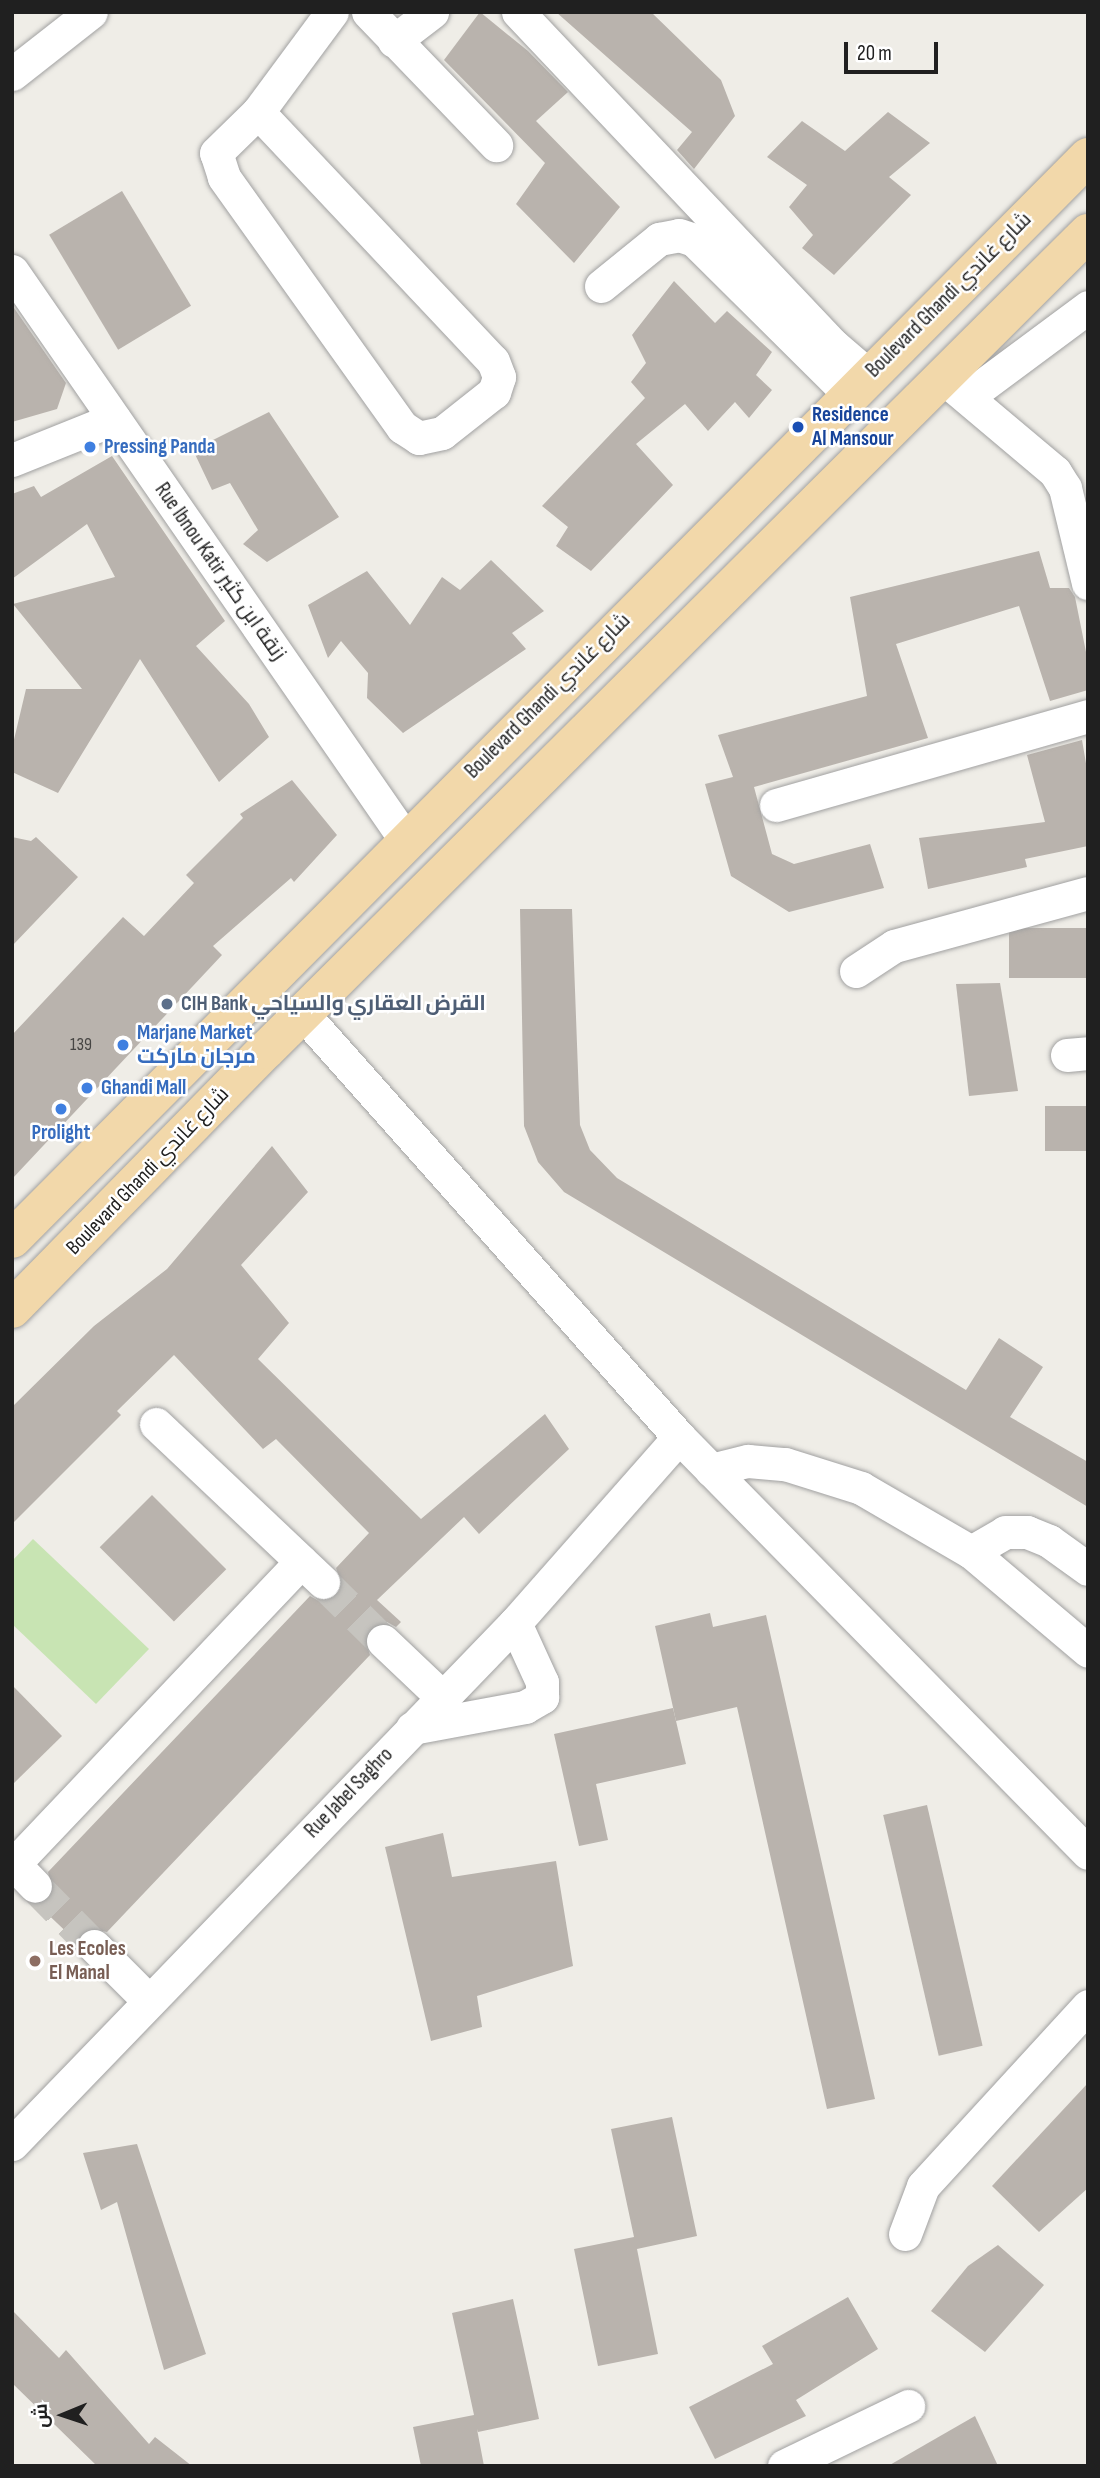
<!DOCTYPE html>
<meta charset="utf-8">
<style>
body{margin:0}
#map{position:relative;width:1100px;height:2478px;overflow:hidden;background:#efede7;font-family:"Sofia Sans Condensed",Cairo,sans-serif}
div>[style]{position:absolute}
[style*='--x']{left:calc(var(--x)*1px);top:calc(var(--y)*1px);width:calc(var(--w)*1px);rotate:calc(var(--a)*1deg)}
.grass>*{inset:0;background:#c8e4b3}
.building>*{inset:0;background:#b9b3ad;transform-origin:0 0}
.minor-tunnel>*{height:33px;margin-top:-16.5px;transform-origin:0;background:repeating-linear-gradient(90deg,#c6c4bf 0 33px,transparent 0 50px)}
.roads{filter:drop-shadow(0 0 2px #a1a1a1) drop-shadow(0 0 2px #a1a1a1)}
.minor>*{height:33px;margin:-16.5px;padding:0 16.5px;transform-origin:16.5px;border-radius:16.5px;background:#fff}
.major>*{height:38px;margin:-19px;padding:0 19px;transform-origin:19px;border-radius:19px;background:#f2d8aa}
.dots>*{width:19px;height:19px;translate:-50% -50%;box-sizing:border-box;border:4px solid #fff;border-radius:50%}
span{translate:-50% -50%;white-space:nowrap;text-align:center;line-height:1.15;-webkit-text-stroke:5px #fff;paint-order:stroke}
.number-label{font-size:18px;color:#464543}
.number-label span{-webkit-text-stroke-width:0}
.street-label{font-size:21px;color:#202020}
.transit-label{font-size:21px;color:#164399;font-weight:700}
.left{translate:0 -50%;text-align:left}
.shop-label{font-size:21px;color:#366cbe;font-weight:700}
.service-label{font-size:21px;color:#4e5e75;font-weight:700}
.education-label{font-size:21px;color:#785e54;font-weight:700}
.frame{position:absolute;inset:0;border:14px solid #202020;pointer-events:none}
.north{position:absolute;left:28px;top:2380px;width:70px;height:70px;-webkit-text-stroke:5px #fff;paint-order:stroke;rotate:268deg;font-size:19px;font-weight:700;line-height:28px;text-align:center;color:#202020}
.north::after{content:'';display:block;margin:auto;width:24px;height:32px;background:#202020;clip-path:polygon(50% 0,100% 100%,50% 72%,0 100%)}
.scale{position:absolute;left:844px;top:42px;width:94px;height:32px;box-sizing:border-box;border:4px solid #202020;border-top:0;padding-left:9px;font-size:21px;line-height:24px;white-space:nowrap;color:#202020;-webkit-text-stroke:5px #fff;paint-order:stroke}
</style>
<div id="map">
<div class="grass">
<div style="clip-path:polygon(33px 1539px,149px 1649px,96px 1704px,12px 1624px,12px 1561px)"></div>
</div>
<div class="building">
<div style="clip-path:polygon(480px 12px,528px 51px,568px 92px,536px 121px,620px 207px,574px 263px,516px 204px,545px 163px,444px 60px)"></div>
<div style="clip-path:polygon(556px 12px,651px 12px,721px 80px,735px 116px,694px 169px,677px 150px,692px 132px)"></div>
<div style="clip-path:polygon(888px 112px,930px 143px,889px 177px,911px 195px,834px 275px,802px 248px,813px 235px,789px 207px,807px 185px,767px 157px,802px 121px,845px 151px)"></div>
<div style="left:122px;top:191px;width:134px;height:85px;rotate:59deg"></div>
<div style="clip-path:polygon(674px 281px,715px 323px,727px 311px,772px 352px,756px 375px,772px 390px,749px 418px,735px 402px,708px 431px,685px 404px,636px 444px,673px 485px,591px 571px,556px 546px,568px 527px,542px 506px,645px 398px,631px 382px,646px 363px,632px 335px)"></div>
<div style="clip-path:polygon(12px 305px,66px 383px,57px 409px,12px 422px)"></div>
<div style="clip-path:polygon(269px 412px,339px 517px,267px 562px,243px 544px,258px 530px,230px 483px,212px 490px,193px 450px)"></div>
<div style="clip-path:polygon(112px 456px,225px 621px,196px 646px,249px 704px,269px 737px,219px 782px,140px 659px,58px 793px,12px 772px,12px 748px,26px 689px,82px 689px,13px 604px,115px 577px,87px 524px,12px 579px,12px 494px,34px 486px,41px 497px)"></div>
<div style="clip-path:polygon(1039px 551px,1050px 588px,1069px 588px,1075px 597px,1088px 662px,1088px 690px,1050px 701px,1019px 606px,896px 644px,928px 738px,754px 787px,772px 854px,794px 864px,870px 844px,884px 888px,789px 912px,731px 876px,705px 784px,733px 777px,718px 735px,867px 696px,850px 597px)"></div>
<div style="clip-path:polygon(491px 560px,544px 611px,512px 633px,526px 649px,403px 733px,367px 698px,368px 673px,341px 641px,328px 658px,308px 605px,367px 571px,410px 625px,442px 577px,460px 590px)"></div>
<div style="clip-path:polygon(1082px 740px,1088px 775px,1088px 846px,1025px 859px,1027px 867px,928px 889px,919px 838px,1045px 822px,1027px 755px)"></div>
<div style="clip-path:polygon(292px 780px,337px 835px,294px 882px,291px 878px,213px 946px,222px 955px,12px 1179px,12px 1035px,123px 917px,144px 936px,194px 883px,186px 875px,243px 818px,240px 814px)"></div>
<div style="clip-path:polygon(12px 837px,31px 841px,36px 837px,78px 877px,12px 946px)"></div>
<div style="clip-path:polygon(520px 909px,572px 909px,580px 1125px,590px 1150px,617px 1178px,966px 1390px,999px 1338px,1043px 1367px,1010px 1417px,1088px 1462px,1088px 1507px,564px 1192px,538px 1162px,524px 1126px)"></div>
<div style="left:1088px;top:928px;width:50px;height:79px;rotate:90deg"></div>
<div style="clip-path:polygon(1000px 983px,1018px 1091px,969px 1096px,956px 984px)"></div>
<div style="left:1045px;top:1106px;width:43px;height:45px"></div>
<div style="clip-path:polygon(272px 1146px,308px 1192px,241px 1265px,289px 1323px,258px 1359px,421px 1519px,545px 1414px,569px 1449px,479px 1534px,464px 1517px,377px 1600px,401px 1622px,396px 1627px,387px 1622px,370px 1627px,364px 1637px,370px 1655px,107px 1932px,88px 1928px,76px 1941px,38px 1905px,53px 1892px,48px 1872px,310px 1596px,319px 1601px,336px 1596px,342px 1586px,336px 1568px,369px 1533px,276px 1439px,263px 1449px,174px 1355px,117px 1411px,121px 1415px,12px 1524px,12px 1407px,94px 1326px,167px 1269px)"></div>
<div style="left:152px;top:1495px;width:105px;height:74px;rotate:45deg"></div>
<div style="clip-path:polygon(710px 1613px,713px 1627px,766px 1615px,875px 2099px,827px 2109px,737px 1707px,676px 1721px,655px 1626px)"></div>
<div style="clip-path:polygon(12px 1685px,62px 1736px,12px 1785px)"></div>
<div style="clip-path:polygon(673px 1708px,686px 1764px,596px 1784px,608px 1840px,579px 1846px,554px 1734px)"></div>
<div style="left:927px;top:1805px;width:247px;height:45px;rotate:77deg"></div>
<div style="clip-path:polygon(443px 1833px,452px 1877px,556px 1861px,573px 1966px,477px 1996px,482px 2027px,431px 2041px,385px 1847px)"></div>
<div style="clip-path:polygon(1088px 2083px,1088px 2188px,1039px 2232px,992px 2186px)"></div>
<div style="clip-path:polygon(672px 2117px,697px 2236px,637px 2249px,636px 2244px,658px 2354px,598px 2366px,574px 2249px,634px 2237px,611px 2129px)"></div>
<div style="clip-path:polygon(137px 2144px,206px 2354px,164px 2370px,117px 2202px,101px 2210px,83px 2153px)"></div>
<div style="clip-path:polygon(998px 2245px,1044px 2285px,985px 2352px,931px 2311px,968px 2266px)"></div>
<div style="clip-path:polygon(848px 2297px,878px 2349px,796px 2400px,806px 2416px,715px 2459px,689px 2407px,773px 2364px,762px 2346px)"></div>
<div style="clip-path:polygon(513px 2299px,539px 2419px,478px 2432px,477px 2429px,484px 2466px,421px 2466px,413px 2427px,474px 2415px,452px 2313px)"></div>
<div style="clip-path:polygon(12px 2310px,59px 2358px,66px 2350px,149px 2444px,155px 2437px,192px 2466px,97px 2466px,12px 2383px)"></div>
<div style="clip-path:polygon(975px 2416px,998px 2466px,888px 2466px)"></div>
</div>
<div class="minor-tunnel">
<div style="--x:323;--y:1582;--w:84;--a:44.5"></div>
<div style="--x:35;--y:1886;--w:84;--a:45.5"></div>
</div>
<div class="roads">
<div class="minor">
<div style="--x:368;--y:12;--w:185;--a:46.1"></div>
<div style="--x:518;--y:12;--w:458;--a:46.6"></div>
<div style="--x:833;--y:345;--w:46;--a:40.6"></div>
<div style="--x:394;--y:41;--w:48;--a:-37.3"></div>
<div style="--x:12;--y:74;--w:100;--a:-38.1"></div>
<div style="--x:258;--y:112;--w:342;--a:46.7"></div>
<div style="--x:493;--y:361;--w:17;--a:69"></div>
<div style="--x:499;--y:377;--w:16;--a:108"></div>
<div style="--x:494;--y:392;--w:66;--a:141.7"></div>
<div style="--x:442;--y:433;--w:24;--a:168"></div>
<div style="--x:419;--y:438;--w:20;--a:-147"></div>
<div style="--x:402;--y:427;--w:307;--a:-125.5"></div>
<div style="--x:224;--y:177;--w:25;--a:-108"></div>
<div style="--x:216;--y:153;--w:59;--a:-44.3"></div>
<div style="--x:258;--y:112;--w:124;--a:-53.5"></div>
<div style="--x:12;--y:271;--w:691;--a:55.32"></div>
<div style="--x:601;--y:286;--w:75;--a:-39"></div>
<div style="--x:659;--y:239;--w:20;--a:-11"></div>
<div style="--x:679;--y:235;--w:16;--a:18"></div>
<div style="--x:694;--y:240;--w:218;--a:44.8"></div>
<div style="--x:941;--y:376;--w:149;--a:40.1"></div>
<div style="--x:1055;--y:472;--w:19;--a:58"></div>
<div style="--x:1065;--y:488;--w:98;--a:76.4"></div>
<div style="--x:967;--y:397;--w:151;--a:-36.6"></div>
<div style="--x:12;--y:460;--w:110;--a:-21.9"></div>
<div style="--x:776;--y:805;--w:324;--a:-15.9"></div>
<div style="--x:856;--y:971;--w:45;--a:-33.3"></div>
<div style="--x:894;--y:946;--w:201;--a:-15.3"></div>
<div style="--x:303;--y:1014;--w:566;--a:48.37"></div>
<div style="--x:679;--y:1437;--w:583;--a:45.49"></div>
<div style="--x:1067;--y:1055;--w:21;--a:-5"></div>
<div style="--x:156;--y:1424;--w:230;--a:43.4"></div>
<div style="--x:711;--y:1470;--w:38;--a:-14"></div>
<div style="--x:748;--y:1461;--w:37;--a:5"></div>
<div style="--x:785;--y:1464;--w:80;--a:17.5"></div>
<div style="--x:861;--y:1488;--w:127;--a:30.2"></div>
<div style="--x:971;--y:1552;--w:153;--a:40.2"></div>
<div style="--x:971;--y:1552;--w:39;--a:-30"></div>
<div style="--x:1005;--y:1532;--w:22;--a:0"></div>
<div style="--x:1027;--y:1532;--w:24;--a:22"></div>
<div style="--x:1049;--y:1541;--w:48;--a:35.7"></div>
<div style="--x:383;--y:1641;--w:81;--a:43.5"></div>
<div style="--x:412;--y:1728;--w:115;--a:-10.5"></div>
<div style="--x:525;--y:1707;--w:20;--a:-30"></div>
<div style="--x:542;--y:1697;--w:15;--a:-90"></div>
<div style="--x:542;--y:1682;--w:65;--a:-114.6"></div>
<div style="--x:12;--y:1862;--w:33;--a:46"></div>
<div style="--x:14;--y:1864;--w:417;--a:-46.5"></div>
<div style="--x:94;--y:1946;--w:78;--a:45"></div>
<div style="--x:12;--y:2144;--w:724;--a:-46.01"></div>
<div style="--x:515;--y:1623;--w:248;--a:-48.6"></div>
<div style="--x:905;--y:2234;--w:51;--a:-69.4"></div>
<div style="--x:923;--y:2186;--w:244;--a:-47.5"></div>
<div style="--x:784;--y:2466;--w:138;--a:-25.8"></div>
</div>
<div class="major">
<div style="--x:12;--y:1239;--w:1526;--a:-45.16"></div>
<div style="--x:12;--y:1309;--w:363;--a:-45.6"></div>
<div style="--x:266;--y:1050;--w:1159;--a:-44.83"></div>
</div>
</div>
<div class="dots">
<div style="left:798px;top:427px;background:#1a4fb4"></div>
<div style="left:90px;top:447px;background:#3f7fe0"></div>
<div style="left:167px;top:1004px;background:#5c6f8a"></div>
<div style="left:123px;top:1045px;background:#3f7fe0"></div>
<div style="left:87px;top:1088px;background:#3f7fe0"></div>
<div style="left:61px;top:1109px;background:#3f7fe0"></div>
<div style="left:35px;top:1961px;background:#8d6e63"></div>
</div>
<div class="number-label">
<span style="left:81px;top:1045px">139</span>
</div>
<div class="street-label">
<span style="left:949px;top:295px;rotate:-45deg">Boulevard Ghandi شارع غاندي</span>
<span style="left:220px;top:572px;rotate:55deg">Rue Ibnou Katir زنقة ابن كثير</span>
<span style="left:548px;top:696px;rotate:-45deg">Boulevard Ghandi شارع غاندي</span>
<span style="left:148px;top:1171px;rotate:-46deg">Boulevard Ghandi شارع غاندي</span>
<span style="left:349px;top:1793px;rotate:-46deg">Rue Jabel Saghro</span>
</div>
<div class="transit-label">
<span class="left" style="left:812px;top:427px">Residence<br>Al Mansour</span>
</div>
<div class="shop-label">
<span class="left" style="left:104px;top:447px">Pressing Panda</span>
<span class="left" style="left:137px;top:1045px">Marjane Market<br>مرجان ماركت</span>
<span class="left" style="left:101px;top:1088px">Ghandi Mall</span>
<span style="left:61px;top:1133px">Prolight</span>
</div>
<div class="service-label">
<span class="left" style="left:181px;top:1004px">CIH Bank القرض العقاري والسياحي</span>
</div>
<div class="education-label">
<span class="left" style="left:49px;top:1961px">Les Ecoles<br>El Manal</span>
</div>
<div class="frame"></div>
<div class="north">ش</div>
<div class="scale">20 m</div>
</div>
